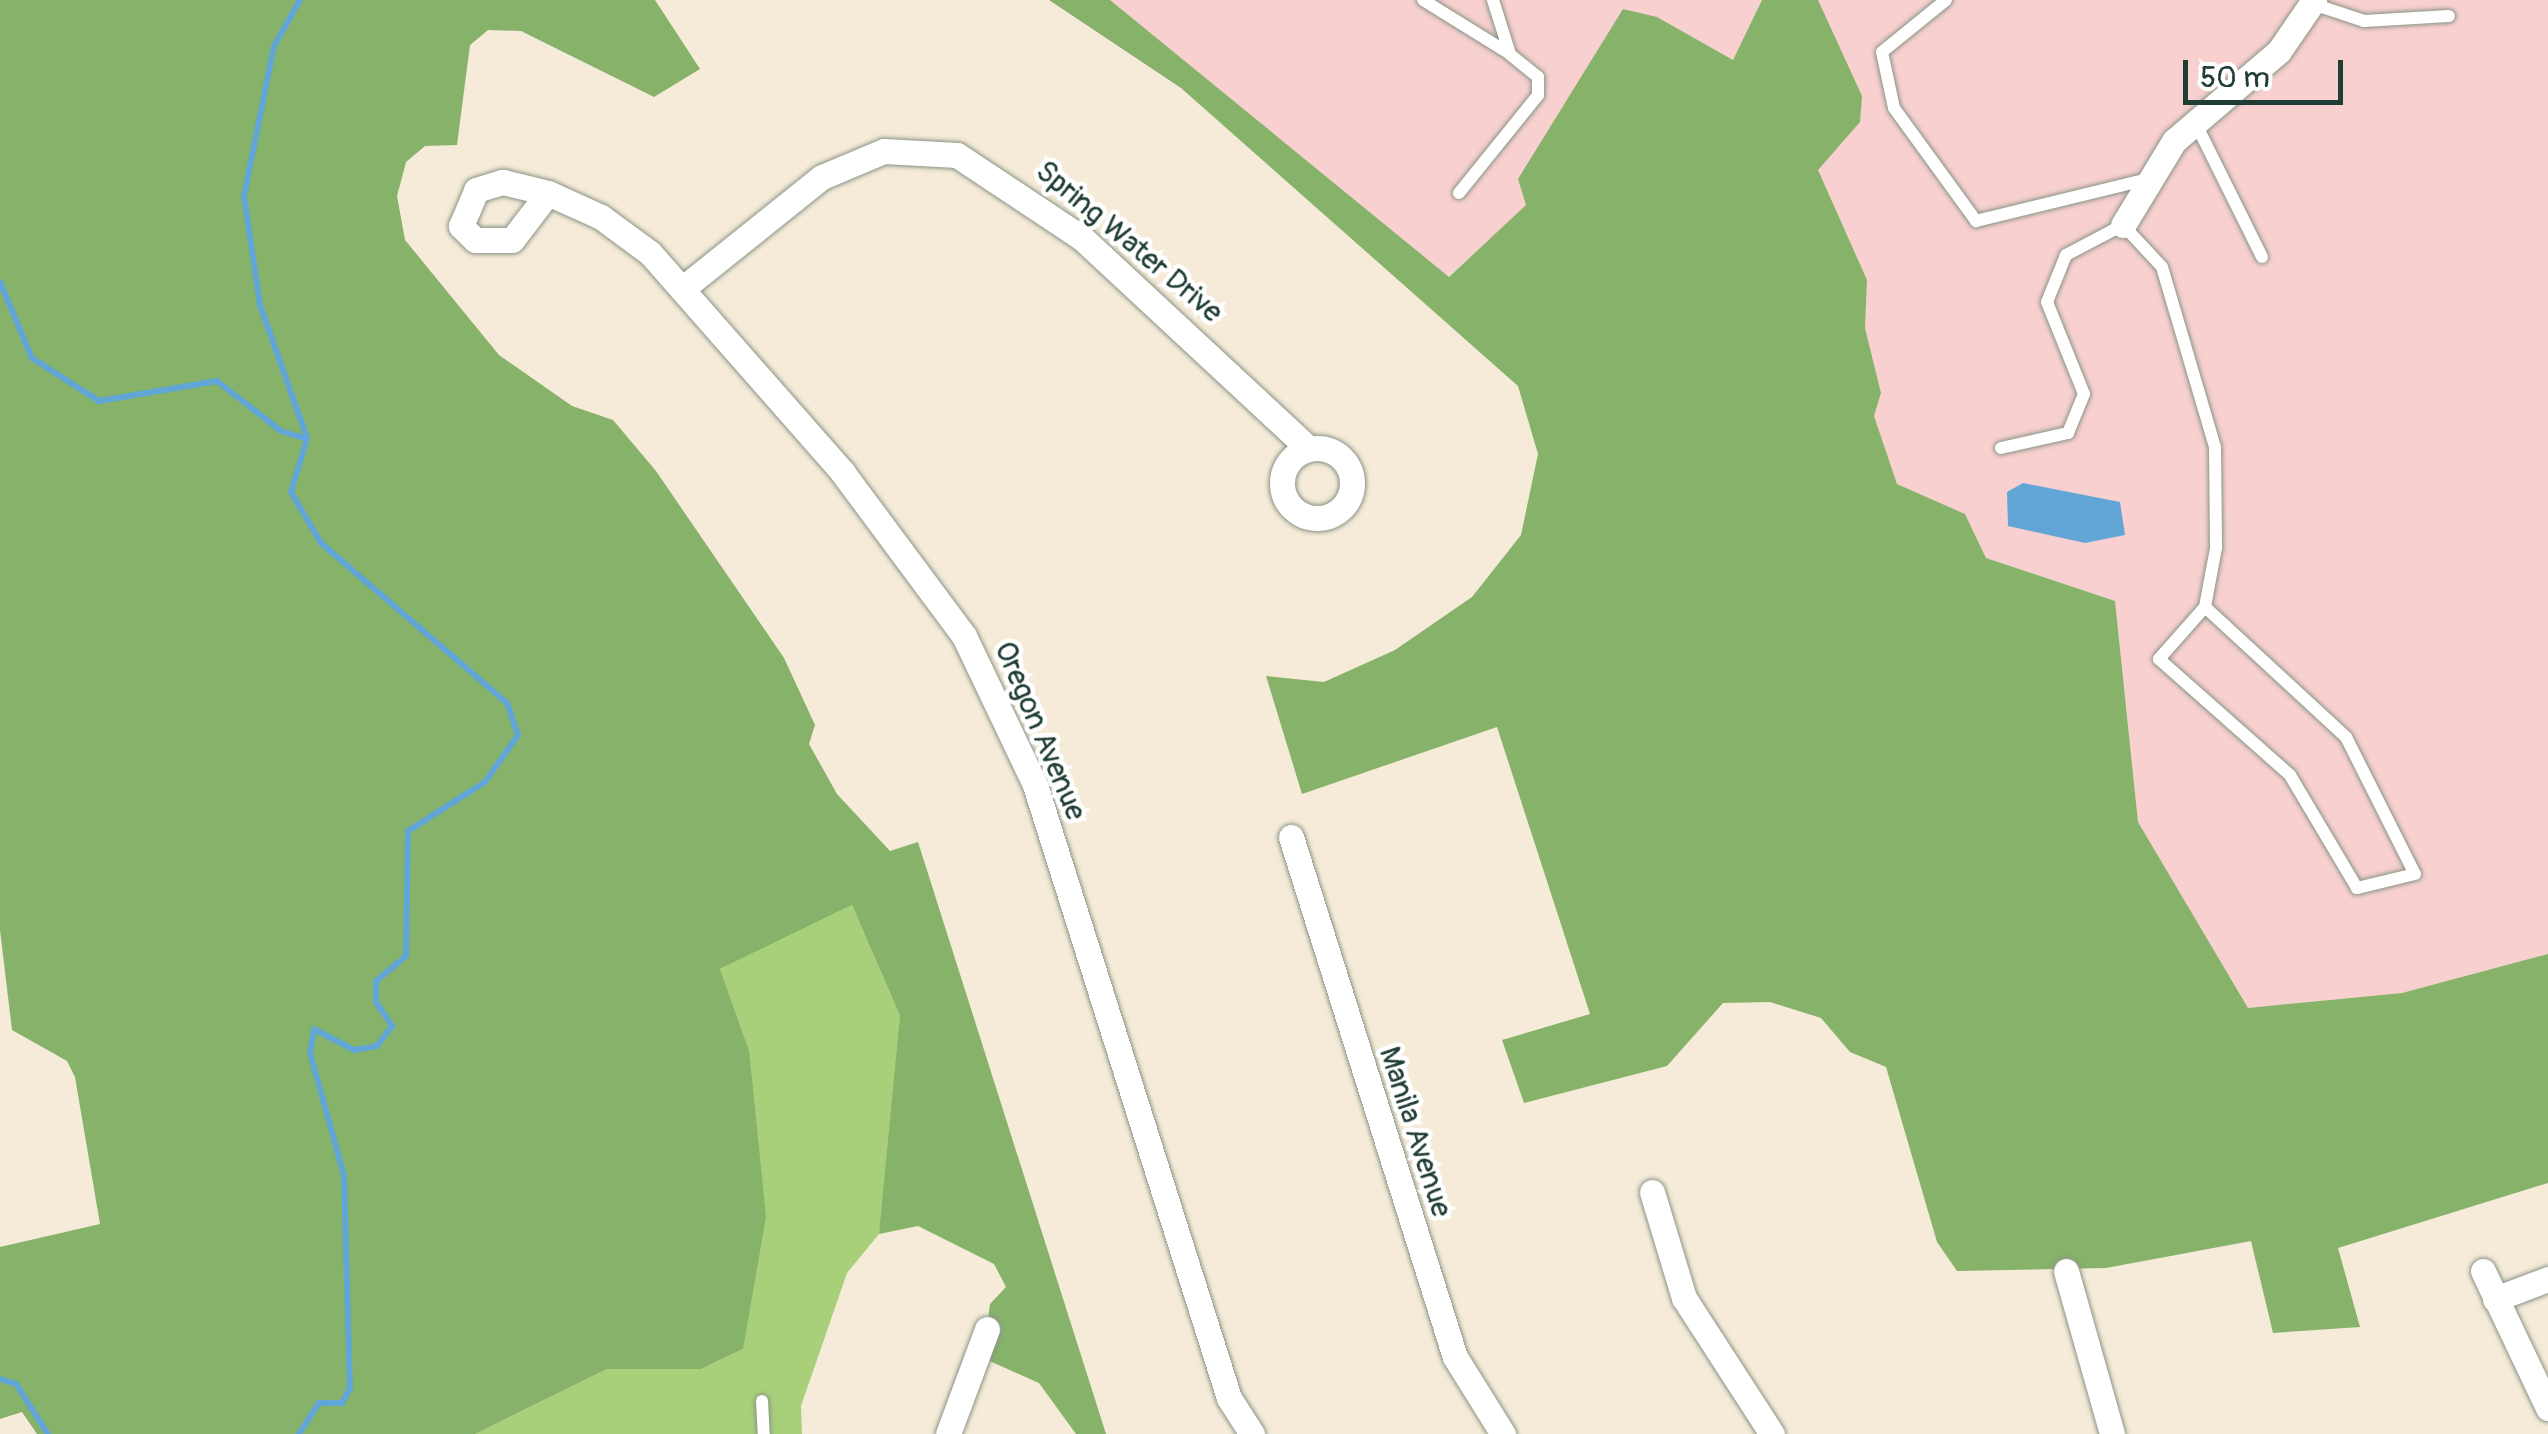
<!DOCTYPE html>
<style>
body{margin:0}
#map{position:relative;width:2548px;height:1434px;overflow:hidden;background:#f5ebd8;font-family:Pangolin,sans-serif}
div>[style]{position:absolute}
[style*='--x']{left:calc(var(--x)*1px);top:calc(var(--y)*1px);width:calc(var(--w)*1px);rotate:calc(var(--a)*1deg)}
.built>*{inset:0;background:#f7d0cf}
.green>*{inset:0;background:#a8cf7a}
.forest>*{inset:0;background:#86b26a}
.water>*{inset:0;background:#61a6d6}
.stream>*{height:6px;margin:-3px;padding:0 3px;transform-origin:3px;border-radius:3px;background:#61a6d6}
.roads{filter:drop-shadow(0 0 2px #8a9486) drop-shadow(0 0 2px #8a9486)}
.service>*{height:12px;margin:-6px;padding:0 6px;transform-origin:6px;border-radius:6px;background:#fff}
.minor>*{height:25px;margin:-12.5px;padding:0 12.5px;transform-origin:12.5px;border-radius:12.5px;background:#fff}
.minor>.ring{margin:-12.5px;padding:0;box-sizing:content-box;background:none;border:25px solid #fff;border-radius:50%}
span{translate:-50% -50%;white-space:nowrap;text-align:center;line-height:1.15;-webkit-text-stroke:9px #fff;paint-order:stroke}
.street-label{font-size:30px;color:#1f3d34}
.scale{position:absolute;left:2183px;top:60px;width:160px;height:45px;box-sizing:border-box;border:5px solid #1f3d34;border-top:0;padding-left:12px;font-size:30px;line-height:35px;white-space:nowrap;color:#1f3d34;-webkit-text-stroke:8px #fff;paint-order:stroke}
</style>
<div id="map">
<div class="built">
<div style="clip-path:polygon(1110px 0,1762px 0,1733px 60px,1657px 17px,1527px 205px,1448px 277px)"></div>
<div style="clip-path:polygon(1818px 0,2548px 0,2548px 954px,2402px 993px,2248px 1008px,2138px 822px,2115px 601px,1986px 558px,1965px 514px,1897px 484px,1874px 416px,1881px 393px,1865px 328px,1867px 280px,1817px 169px,1860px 122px)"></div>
</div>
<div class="green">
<div style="clip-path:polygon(852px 905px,900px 1016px,894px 1137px,879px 1234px,847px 1273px,801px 1406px,802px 1434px,475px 1434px,607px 1369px,701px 1369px,743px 1349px,749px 1050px,720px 969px)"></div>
</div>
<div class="forest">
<div style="clip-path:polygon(0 0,655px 0,700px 69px,654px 97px,521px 31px,488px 30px,470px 45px,457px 145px,425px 146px,406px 162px,397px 196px,405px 240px,499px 355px,572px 406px,613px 420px,656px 471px,784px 658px,815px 725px,809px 744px,837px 794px,890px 851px,918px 842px,1106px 1434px,1076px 1434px,1039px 1383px,983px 1358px,990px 1304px,1006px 1287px,994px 1264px,918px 1226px,879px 1234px,900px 1016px,852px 905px,720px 969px,749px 1050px,766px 1217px,743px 1349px,701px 1369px,607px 1369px,475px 1434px,37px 1434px,22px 1412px,0 1419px,0 1247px,100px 1224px,75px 1077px,67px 1061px,12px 1030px,0 930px)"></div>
<div style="clip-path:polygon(1049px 0,1110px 0,1449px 277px,1526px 205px,1518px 179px,1623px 9px,1657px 17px,1733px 60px,1762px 0,1818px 0,1862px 96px,1860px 122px,1818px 170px,1867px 280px,1865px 328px,1881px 393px,1874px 416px,1897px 484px,1965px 514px,1986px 558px,2115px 601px,2138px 822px,2248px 1008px,2402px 993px,2548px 954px,2548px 1183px,2338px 1248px,2360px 1327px,2273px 1333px,2251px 1241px,2106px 1268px,1957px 1271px,1937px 1242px,1886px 1067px,1850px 1052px,1821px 1018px,1770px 1002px,1723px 1003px,1667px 1066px,1524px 1103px,1502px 1040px,1590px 1014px,1497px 727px,1302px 794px,1266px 676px,1324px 682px,1395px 650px,1472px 597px,1521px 535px,1538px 454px,1518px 386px,1181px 88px)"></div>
</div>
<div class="water">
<div style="clip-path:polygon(2023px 483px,2120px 502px,2125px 535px,2085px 543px,2008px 526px,2007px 492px)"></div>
</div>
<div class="stream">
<div style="--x:300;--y:0;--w:53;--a:119.5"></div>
<div style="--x:274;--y:46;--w:153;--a:101.3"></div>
<div style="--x:244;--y:196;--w:110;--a:81.6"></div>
<div style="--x:260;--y:305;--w:141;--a:70.5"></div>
<div style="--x:0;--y:282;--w:82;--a:67.2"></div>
<div style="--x:32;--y:358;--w:80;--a:32.7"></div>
<div style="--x:99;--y:401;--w:120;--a:-9.6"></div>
<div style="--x:217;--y:381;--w:81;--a:38"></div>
<div style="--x:281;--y:431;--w:27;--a:17"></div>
<div style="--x:307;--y:439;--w:55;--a:106.8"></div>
<div style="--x:291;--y:492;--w:59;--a:59.5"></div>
<div style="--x:321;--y:543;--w:245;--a:40.7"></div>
<div style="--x:507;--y:703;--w:34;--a:71"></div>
<div style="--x:518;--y:735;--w:57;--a:125.1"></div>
<div style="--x:485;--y:782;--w:91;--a:147.5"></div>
<div style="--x:408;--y:831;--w:125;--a:90.9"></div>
<div style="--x:406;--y:956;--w:39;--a:140"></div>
<div style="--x:376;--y:981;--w:21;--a:90"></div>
<div style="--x:376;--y:1002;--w:29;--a:56"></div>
<div style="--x:392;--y:1026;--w:25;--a:127"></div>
<div style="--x:377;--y:1046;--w:23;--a:170"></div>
<div style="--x:354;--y:1050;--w:45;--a:-152.3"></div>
<div style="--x:314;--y:1029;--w:24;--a:99"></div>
<div style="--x:310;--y:1053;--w:128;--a:74.5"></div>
<div style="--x:344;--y:1176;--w:212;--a:88.4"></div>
<div style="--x:350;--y:1388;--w:17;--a:118"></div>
<div style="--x:342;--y:1403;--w:23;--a:180"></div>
<div style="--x:319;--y:1403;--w:37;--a:123"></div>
<div style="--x:0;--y:1379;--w:17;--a:17"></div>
<div style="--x:16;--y:1384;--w:59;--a:57.4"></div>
</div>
<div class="roads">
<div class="service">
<div style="--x:1423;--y:0;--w:102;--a:31.8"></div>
<div style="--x:1946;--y:0;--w:82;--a:140.9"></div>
<div style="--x:1882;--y:52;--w:57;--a:77.9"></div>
<div style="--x:1894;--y:108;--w:140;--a:54"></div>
<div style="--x:1976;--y:221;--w:173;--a:-13.7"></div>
<div style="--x:2313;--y:4;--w:54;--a:18.4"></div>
<div style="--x:2364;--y:21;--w:85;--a:-3.4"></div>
<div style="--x:2194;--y:120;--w:153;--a:63.6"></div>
<div style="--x:1459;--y:193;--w:126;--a:-51.1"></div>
<div style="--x:1538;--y:95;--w:18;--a:-90"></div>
<div style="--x:1538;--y:77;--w:36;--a:-141"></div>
<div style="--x:1510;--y:54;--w:57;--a:-107.5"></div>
<div style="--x:2001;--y:448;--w:69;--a:-12.6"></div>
<div style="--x:2068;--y:433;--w:42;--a:-67.7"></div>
<div style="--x:2084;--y:394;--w:99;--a:-111.9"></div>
<div style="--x:2047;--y:302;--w:51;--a:-68"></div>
<div style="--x:2066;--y:255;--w:64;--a:-27.8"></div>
<div style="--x:2123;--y:225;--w:57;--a:47.1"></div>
<div style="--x:2162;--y:267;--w:188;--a:73.6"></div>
<div style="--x:2215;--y:447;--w:101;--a:89.4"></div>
<div style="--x:2216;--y:548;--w:60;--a:100.6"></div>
<div style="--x:2205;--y:607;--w:192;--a:42.7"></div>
<div style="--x:2346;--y:737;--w:153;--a:63.3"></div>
<div style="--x:2415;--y:874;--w:60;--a:166.4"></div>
<div style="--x:2357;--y:888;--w:131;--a:-120.7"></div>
<div style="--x:2290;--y:775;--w:175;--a:-138.5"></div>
<div style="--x:2159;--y:659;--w:69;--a:-48.5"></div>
<div style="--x:762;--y:1401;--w:33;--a:87"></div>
</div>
<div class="minor">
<div style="--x:548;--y:193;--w:59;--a:127.5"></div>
<div style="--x:512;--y:240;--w:37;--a:180"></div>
<div style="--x:475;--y:240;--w:20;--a:-135"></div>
<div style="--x:461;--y:226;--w:39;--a:-67"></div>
<div style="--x:476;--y:190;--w:28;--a:-17"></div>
<div style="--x:503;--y:182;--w:46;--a:13.7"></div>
<div style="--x:548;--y:193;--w:58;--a:24.4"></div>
<div style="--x:601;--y:217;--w:61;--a:36.3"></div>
<div style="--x:650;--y:253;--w:293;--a:48.7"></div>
<div style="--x:843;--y:473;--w:203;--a:53.4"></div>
<div style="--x:964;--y:636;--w:165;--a:64.5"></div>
<div style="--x:1035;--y:785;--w:643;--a:72.44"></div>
<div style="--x:1229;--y:1398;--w:43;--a:57.4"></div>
<div style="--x:2123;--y:225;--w:98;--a:-58.7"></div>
<div style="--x:2174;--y:141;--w:138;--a:-40.6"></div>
<div style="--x:2279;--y:51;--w:62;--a:-55.5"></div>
<div style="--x:682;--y:289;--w:179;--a:-38.7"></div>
<div style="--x:822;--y:177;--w:67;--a:-22.8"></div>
<div style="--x:884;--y:151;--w:73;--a:3.1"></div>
<div style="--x:957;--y:155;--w:150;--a:33.6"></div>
<div style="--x:1082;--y:238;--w:307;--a:42.9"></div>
<div class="ring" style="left:1282px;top:448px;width:45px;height:45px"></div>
<div style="--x:1291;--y:837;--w:545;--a:72.5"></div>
<div style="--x:1455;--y:1357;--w:91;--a:58.1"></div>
<div style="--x:1652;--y:1192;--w:111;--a:73.2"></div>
<div style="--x:1684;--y:1298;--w:162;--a:57.1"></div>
<div style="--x:2066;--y:1271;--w:169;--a:74.2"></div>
<div style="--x:2483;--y:1271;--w:152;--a:64.6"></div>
<div style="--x:2495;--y:1299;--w:57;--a:-20.7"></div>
<div style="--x:948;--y:1434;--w:112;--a:-69.6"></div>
</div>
</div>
<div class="street-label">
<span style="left:1129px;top:242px;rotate:40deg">Spring Water Drive</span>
<span style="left:1040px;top:731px;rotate:67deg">Oregon Avenue</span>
<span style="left:1415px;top:1132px;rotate:72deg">Manila Avenue</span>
</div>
<div class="scale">50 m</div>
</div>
